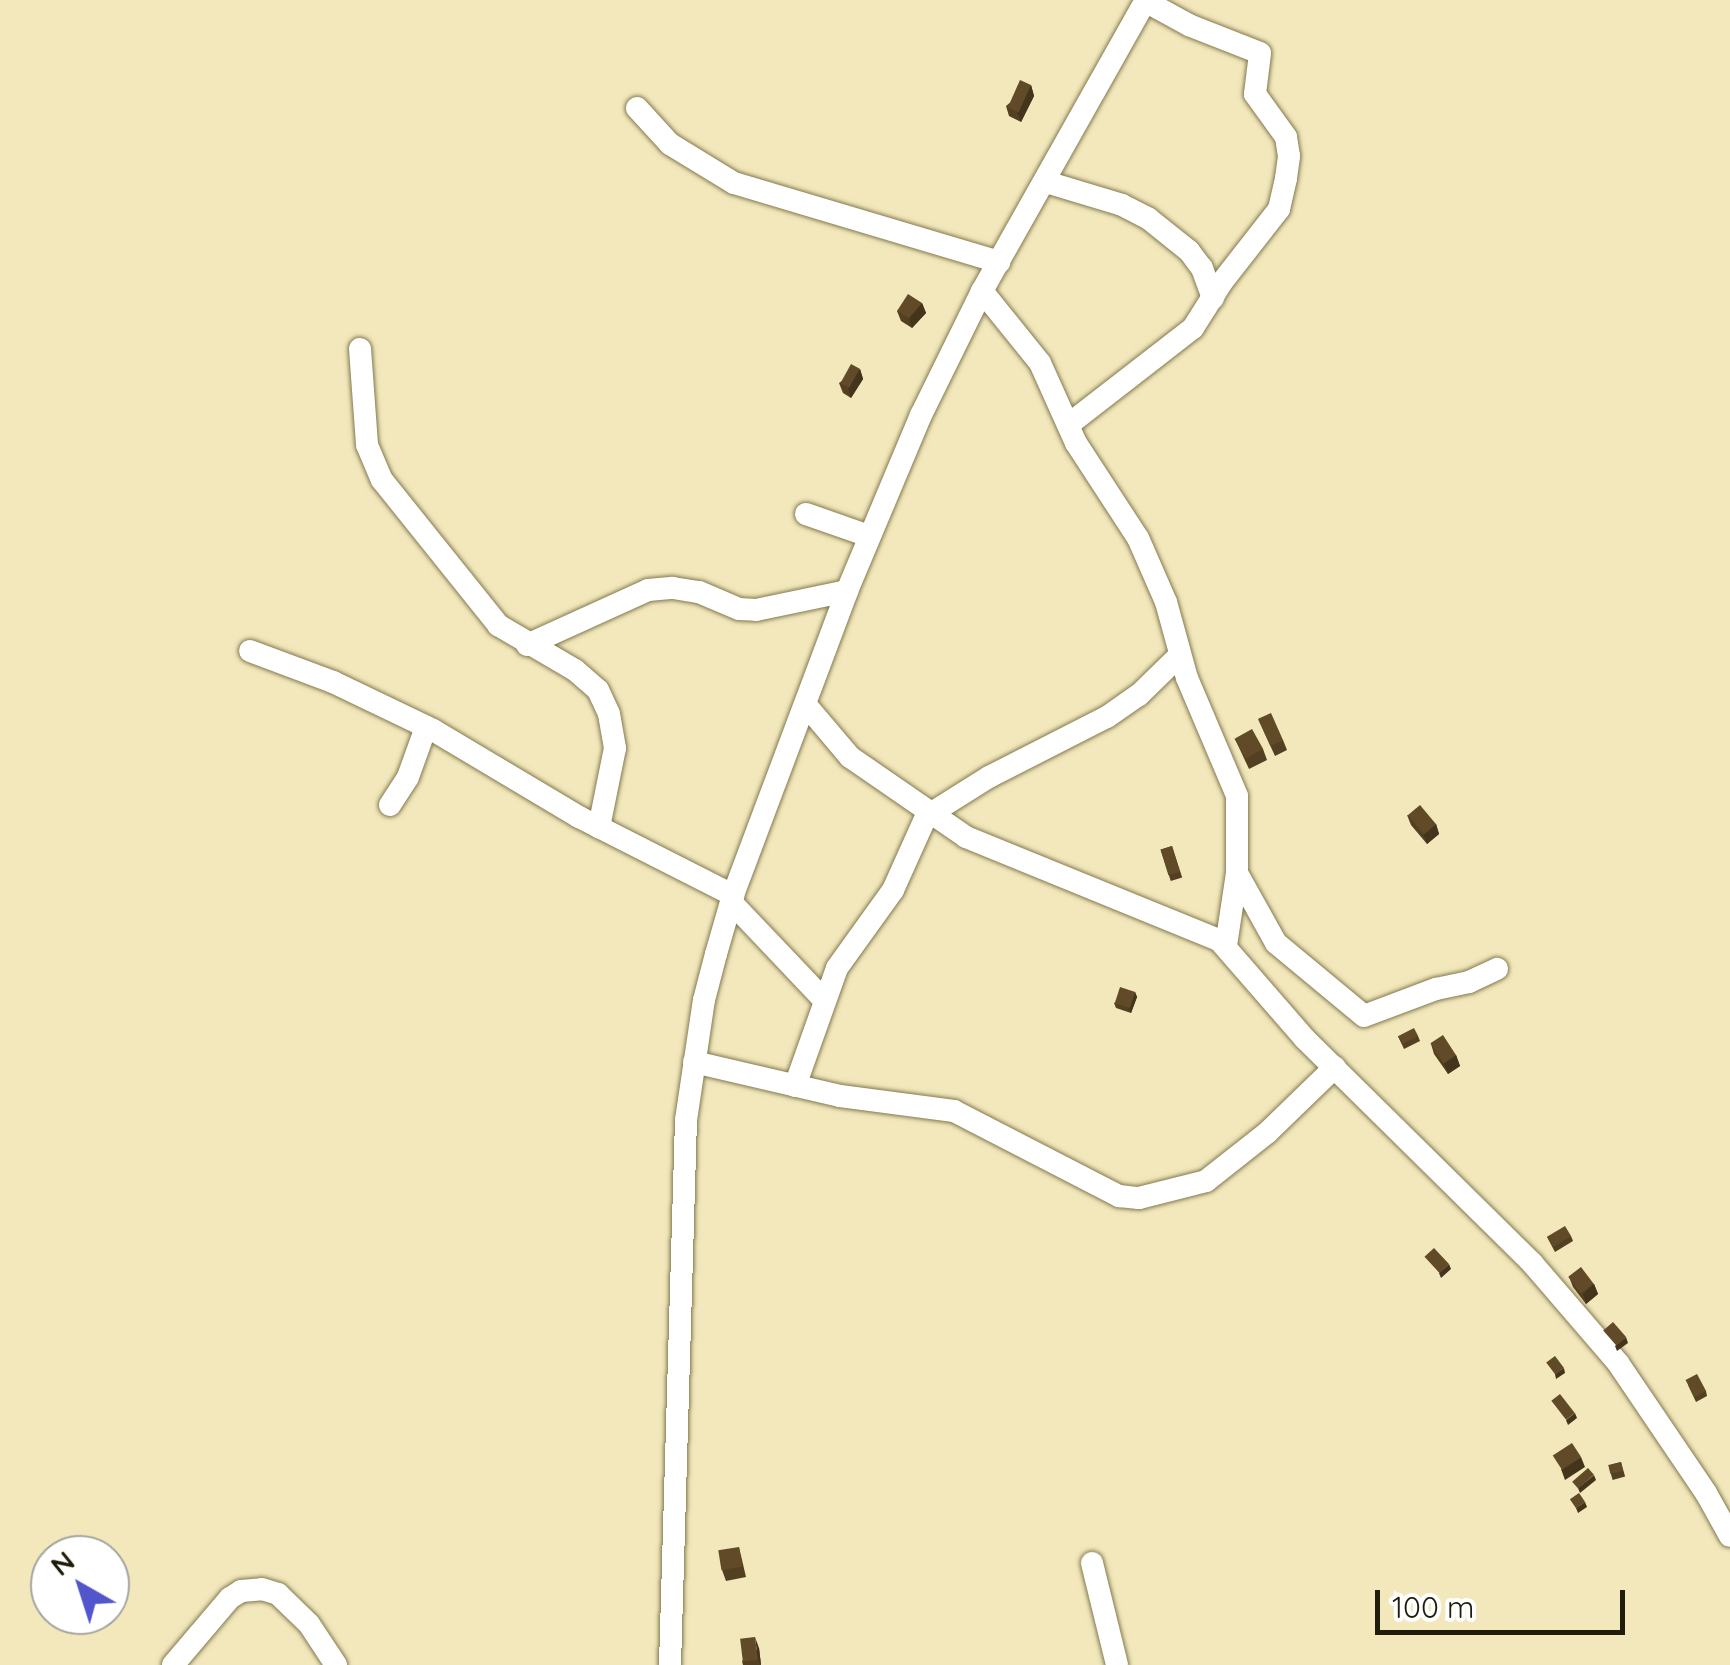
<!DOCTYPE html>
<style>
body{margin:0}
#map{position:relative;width:1730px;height:1665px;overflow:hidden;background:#f2e8bb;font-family:Quicksand,sans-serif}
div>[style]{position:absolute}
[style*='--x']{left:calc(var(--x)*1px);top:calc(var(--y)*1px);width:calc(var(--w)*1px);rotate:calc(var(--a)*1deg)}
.roads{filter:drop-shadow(0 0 2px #837950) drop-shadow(0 0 2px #837950)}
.minor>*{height:22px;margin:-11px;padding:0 11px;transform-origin:11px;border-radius:11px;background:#fff}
.wall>*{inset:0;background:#534022;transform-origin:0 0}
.shaded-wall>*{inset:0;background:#44341b}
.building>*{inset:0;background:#614a27;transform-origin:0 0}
span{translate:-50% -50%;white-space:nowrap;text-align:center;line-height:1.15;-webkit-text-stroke:10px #fff;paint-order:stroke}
.north{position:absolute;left:30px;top:1535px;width:100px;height:100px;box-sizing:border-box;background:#fff;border:2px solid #a6a49d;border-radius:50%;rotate:321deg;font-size:28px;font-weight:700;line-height:40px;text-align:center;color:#201c0b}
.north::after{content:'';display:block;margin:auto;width:35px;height:45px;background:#5255cc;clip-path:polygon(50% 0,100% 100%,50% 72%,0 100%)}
.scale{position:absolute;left:1375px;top:1590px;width:250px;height:45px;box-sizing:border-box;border:5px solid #201c0b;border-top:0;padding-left:12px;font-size:30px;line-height:35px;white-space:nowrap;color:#201c0b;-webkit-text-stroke:8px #fff;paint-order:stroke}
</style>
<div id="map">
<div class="roads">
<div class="minor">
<div style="--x:637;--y:108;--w:49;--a:47.5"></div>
<div style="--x:670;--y:144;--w:75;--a:31.4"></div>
<div style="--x:734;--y:183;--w:277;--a:16.6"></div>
<div style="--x:1046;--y:182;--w:79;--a:16.8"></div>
<div style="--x:1122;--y:205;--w:30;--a:27"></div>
<div style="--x:1149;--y:219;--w:51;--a:38.7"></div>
<div style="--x:1189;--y:251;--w:21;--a:53"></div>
<div style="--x:1202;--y:268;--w:32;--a:70"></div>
<div style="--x:982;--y:291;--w:92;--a:51.1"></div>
<div style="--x:1040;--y:363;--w:88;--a:65.8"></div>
<div style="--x:1076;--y:443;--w:113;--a:56.9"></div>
<div style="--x:1138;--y:538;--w:70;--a:66.4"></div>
<div style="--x:1166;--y:602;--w:79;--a:74.6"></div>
<div style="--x:1187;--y:678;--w:128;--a:67"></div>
<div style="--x:1237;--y:796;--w:77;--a:90"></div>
<div style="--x:1237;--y:873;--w:74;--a:98.6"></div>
<div style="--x:360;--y:349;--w:96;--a:85.8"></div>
<div style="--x:367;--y:445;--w:38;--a:67"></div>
<div style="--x:382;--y:480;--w:186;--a:51.3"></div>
<div style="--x:498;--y:625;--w:89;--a:30.3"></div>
<div style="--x:575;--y:670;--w:30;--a:41"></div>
<div style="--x:598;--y:690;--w:26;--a:65"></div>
<div style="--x:609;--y:714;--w:35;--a:80"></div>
<div style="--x:615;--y:748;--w:81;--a:101.4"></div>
<div style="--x:1068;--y:425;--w:158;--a:-37.8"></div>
<div style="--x:1193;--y:328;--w:54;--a:-57.8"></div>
<div style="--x:1222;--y:282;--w:93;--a:-52"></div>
<div style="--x:1279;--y:209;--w:32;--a:-77"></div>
<div style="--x:1286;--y:178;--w:22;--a:-82"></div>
<div style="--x:1289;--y:156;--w:19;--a:-99"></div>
<div style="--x:1286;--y:137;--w:53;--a:-125.8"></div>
<div style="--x:1255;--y:94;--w:41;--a:-83"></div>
<div style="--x:1260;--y:53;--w:76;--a:-158.5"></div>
<div style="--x:1189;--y:25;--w:50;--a:-151.4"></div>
<div style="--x:806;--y:514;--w:67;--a:19.2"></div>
<div style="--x:527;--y:645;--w:133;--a:-24.4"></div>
<div style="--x:648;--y:590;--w:25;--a:-5"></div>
<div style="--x:673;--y:588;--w:26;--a:9"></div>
<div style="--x:699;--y:592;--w:43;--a:23"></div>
<div style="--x:739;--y:609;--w:17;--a:3"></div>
<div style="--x:756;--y:610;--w:93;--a:-11.8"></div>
<div style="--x:250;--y:651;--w:89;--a:20.5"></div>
<div style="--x:333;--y:682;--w:111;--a:25.6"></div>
<div style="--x:433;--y:730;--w:170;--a:30.8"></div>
<div style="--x:579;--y:817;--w:173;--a:26.9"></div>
<div style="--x:806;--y:705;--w:68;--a:49.8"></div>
<div style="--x:850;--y:757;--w:141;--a:34.6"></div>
<div style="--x:966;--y:837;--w:273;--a:22.2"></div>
<div style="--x:1219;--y:940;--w:131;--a:49"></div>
<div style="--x:1305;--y:1039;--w:319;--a:44.6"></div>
<div style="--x:1532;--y:1263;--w:132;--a:49.3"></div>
<div style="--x:1618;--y:1363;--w:157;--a:55.9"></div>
<div style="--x:1706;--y:1493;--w:49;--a:60.8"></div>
<div style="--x:390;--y:805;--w:33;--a:-57"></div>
<div style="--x:408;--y:777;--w:53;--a:-70.2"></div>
<div style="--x:930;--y:814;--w:70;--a:-32.1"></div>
<div style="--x:989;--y:777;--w:132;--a:-27"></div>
<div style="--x:1107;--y:717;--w:39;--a:-35"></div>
<div style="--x:1139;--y:695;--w:56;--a:-44.3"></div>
<div style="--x:1237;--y:873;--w:80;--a:60.9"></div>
<div style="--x:1276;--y:943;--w:114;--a:39.7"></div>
<div style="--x:1364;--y:1016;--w:77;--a:-20.6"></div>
<div style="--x:1436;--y:989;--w:34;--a:-12"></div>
<div style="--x:1469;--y:982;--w:31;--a:-25"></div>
<div style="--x:732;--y:903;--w:134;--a:46.5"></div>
<div style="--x:694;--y:1062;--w:150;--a:13.1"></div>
<div style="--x:840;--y:1096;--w:115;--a:7.5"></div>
<div style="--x:954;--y:1111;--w:186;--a:27.3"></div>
<div style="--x:1119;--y:1196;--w:20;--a:6"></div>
<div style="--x:1139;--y:1198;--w:69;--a:-14.2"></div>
<div style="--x:1206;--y:1181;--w:79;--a:-38.3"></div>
<div style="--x:1268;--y:1132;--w:93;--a:-44.1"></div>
<div style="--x:795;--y:1086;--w:125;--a:-70.4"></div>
<div style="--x:837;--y:968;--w:96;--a:-54.3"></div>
<div style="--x:893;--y:890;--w:85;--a:-65.8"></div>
<div style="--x:1092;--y:1563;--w:105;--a:76.2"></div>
<div style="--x:173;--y:1665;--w:88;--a:-49.6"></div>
<div style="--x:230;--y:1598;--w:13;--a:-32"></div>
<div style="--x:241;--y:1591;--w:21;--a:-5"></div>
<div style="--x:262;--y:1589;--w:17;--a:17"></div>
<div style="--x:278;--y:1594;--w:43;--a:44.1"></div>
<div style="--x:309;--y:1624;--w:49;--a:56.6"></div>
<div style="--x:670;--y:1665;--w:545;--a:-88.32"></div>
<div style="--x:686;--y:1120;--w:121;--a:-81.5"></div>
<div style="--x:704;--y:1000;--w:48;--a:-75.4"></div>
<div style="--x:716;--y:954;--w:61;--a:-73.9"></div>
<div style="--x:733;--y:895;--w:325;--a:-69.4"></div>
<div style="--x:847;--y:591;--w:191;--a:-67.2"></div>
<div style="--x:921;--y:415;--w:138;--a:-63.8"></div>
<div style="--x:982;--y:291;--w:334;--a:-60.6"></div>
</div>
</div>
<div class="wall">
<div style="clip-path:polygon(1031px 85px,1034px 96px,1021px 122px,1009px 116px,1006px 106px)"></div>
<div style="clip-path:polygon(922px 303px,926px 313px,912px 328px,901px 321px,897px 311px)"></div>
<div style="clip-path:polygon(860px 369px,863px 379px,851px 398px,843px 393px,839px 383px)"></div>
<div style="clip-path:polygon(1258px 719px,1283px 740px,1287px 750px,1275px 756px)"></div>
<div style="clip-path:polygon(1235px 739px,1263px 749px,1267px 760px,1249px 769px)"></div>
<div style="clip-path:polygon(1407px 815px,1436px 824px,1439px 834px,1427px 844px,1411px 825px)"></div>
<div style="left:1172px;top:846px;width:33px;height:12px;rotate:72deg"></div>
<div style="clip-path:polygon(1135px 992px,1137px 997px,1131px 1013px,1116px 1008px,1114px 1003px)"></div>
<div style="clip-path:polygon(1398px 1036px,1418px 1036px,1420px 1041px,1404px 1049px)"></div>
<div style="clip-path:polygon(1431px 1044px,1456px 1055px,1460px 1066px,1448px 1074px,1434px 1054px)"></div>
<div style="clip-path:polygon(1571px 1236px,1573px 1241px,1555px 1252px,1547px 1237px)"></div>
<div style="clip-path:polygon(1569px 1277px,1594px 1284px,1598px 1294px,1586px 1304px,1573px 1287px)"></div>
<div style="clip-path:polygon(1688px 1385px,1706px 1391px,1707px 1396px,1696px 1402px)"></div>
<div style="left:1621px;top:1462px;width:15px;height:13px;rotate:74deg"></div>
<div style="clip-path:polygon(739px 1547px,746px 1577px,726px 1581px,722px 1570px)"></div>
<div style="clip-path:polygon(759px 1648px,761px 1665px,743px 1665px,742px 1661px)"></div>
</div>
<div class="shaded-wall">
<div style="clip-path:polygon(1031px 85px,1034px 96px,1021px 122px,1017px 112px)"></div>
<div style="clip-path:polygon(922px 303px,926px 313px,912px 328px,909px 318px)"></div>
<div style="clip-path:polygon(860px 369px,863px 379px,851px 398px,848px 388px)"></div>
<div style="clip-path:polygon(1436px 824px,1439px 834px,1427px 844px,1423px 834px)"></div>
<div style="clip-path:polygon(1135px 992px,1137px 997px,1131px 1013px,1129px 1008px)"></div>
<div style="clip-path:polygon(1456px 1055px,1460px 1066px,1448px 1074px,1444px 1064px)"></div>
<div style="clip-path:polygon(1449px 1264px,1451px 1269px,1441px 1278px,1439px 1273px)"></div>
<div style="clip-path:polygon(1594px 1284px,1598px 1294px,1586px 1304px,1583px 1294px)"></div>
<div style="clip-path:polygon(1626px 1337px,1628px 1343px,1617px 1351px,1615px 1346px)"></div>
<div style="clip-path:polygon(1564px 1368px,1565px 1373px,1556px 1379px,1555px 1374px)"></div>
<div style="clip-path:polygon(1575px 1413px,1577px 1418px,1568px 1425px,1566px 1420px)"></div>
<div style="clip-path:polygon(1581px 1457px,1585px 1467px,1565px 1480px,1561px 1469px)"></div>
<div style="clip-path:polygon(1594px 1475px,1596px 1480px,1580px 1493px,1578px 1488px)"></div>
<div style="clip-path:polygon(1585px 1502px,1587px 1507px,1578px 1513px,1576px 1508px)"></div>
<div style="clip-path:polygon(755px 1637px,759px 1648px,761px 1665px,758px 1660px)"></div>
</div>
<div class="building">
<div style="left:1020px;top:80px;width:12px;height:30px;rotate:24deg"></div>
<div style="clip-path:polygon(908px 294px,922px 303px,909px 318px,897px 311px)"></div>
<div style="left:851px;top:364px;width:10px;height:22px;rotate:29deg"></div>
<div style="left:1271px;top:713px;width:30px;height:14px;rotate:66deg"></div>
<div style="left:1252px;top:729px;width:23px;height:20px;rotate:61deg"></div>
<div style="left:1420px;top:805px;width:25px;height:16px;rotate:50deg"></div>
<div style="left:1172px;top:846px;width:27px;height:12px;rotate:73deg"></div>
<div style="left:1120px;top:987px;width:16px;height:17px;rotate:18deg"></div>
<div style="left:1414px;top:1028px;width:9px;height:18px;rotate:63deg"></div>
<div style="left:1443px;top:1035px;width:24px;height:15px;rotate:57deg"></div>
<div style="left:1565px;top:1226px;width:12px;height:21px;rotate:59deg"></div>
<div style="left:1434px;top:1248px;width:22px;height:13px;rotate:47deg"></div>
<div style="left:1581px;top:1267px;width:21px;height:16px;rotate:53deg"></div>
<div style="left:1613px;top:1322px;width:20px;height:13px;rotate:49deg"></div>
<div style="left:1555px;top:1356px;width:15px;height:11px;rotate:53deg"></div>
<div style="left:1697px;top:1374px;width:19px;height:13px;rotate:62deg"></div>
<div style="left:1560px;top:1394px;width:24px;height:11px;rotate:52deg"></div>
<div style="left:1572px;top:1443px;width:17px;height:23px;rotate:57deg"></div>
<div style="left:1621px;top:1462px;width:9px;height:13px;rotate:77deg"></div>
<div style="left:1588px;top:1468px;width:9px;height:21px;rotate:49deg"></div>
<div style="left:1579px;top:1493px;width:11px;height:11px;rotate:56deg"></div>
<div style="left:739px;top:1547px;width:20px;height:21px;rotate:81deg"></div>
<div style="left:755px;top:1637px;width:23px;height:15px;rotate:83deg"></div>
</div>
<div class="north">N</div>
<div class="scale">100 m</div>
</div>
